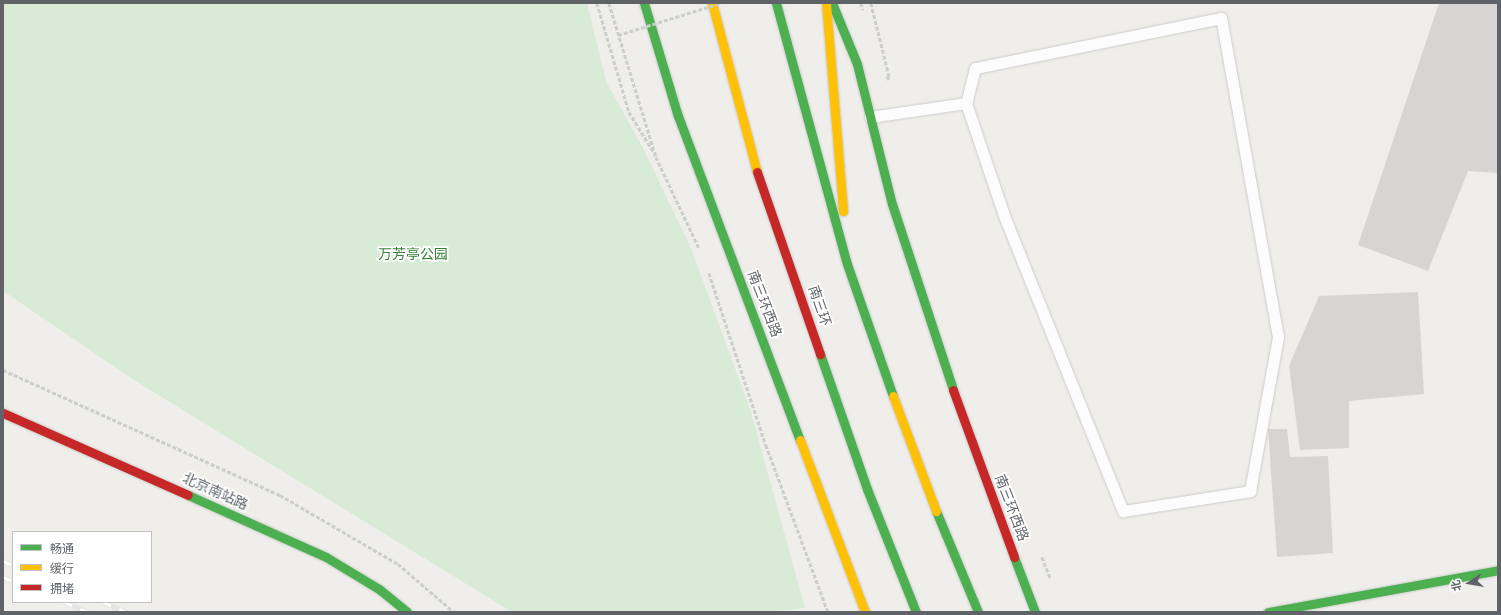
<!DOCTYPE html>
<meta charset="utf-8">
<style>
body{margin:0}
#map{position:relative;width:1501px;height:615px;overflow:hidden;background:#efeeea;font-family:Figtree,"Noto Sans SC",sans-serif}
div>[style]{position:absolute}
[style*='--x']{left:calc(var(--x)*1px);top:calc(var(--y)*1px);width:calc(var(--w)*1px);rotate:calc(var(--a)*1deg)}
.green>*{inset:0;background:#d8ebd6}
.building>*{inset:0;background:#d6d5d3}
.path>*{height:2.5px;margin-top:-1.25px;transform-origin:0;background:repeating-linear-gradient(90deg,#cacfcc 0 4px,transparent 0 6px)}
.roads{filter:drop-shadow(0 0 1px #cbcccc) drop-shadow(0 0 1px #cbcccc)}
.lane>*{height:11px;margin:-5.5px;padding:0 5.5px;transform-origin:5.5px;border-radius:5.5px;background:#fdfcfc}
.fast>*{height:9px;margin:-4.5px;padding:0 4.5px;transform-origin:4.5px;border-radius:4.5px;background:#4caf50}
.slow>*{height:9px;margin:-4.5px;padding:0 4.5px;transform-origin:4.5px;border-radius:4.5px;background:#ffc107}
.jam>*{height:9px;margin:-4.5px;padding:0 4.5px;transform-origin:4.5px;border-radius:4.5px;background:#c62828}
.rail>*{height:4.5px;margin-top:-2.25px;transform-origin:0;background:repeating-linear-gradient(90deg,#fff 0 9px,#e4e4e4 0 18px);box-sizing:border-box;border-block:1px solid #e4e4e4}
.path-bridge>*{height:2.5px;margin-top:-1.25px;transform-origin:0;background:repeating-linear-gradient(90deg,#cacfcc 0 4px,transparent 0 6px)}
span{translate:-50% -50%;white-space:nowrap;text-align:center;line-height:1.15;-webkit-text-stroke:3.5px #fff;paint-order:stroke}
.park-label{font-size:14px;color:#348238}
.street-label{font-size:14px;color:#5f6368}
.frame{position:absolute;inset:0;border:4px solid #5f6368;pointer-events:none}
.legend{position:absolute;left:12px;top:531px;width:140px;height:72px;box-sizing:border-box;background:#fff;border:1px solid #bfc1c3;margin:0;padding:5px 7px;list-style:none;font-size:12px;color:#5f6368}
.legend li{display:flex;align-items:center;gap:8px;height:20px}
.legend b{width:20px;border:1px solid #bfc1c3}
.north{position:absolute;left:1449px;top:563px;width:40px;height:40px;-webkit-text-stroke:3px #fff;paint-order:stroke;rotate:258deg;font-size:11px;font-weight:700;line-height:16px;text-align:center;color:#5f6368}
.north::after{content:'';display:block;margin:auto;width:14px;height:18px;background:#5f6368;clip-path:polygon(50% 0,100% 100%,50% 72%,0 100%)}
</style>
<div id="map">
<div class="green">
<div style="clip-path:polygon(3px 3px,587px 3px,606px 81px,645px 152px,691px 248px,751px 412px,805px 608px,767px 612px,512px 612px,134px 380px,3px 291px)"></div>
</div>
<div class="building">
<div style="clip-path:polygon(1439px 3px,1498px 3px,1498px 173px,1468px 171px,1428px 271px,1358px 245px)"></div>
<div style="clip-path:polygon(1418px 292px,1424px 394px,1349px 401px,1349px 448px,1300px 450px,1289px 366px,1319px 296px)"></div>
<div style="clip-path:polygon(1268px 429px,1287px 429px,1290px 457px,1328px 456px,1333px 553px,1277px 557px)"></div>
</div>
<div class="path">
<div style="--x:597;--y:3;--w:114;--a:73.6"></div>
<div style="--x:629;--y:112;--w:46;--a:58.4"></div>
<div style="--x:609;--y:3;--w:161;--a:73"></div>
<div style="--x:656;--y:157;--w:101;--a:64.7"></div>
<div style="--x:861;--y:3;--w:7;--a:74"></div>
<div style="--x:871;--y:3;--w:78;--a:76"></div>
<div style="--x:887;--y:76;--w:6;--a:59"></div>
<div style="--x:709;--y:273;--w:181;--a:71.7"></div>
<div style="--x:766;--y:445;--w:178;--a:69.6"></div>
<div style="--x:3;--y:370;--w:304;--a:24.3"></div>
<div style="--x:280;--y:495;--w:137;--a:30.3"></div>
<div style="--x:398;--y:564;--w:74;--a:40.6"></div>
<div style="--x:1042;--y:557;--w:22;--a:68"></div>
</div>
<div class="roads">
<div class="lane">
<div style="--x:870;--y:117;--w:97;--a:-8.3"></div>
<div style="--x:966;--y:103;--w:121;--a:71.3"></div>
<div style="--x:1005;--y:218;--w:316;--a:68.1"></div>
<div style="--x:1123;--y:511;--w:129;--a:-8.9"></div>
<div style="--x:1250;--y:491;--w:157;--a:-79.7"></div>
<div style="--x:1278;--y:337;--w:324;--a:-100.1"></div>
<div style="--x:1221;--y:18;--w:251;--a:168.5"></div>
<div style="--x:975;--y:68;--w:36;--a:104"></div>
</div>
<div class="fast">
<div style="--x:644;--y:3;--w:118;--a:73.3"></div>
<div style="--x:678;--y:116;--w:346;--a:69.4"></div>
<div style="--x:776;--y:3;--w:270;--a:74.8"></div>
<div style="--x:847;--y:264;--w:140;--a:70.8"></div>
<div style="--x:832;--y:3;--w:66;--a:67.7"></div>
<div style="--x:857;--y:64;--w:144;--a:76"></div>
<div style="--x:892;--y:204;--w:196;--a:71.8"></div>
<div style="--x:820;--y:354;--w:143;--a:70.8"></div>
<div style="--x:867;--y:489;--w:132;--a:68.3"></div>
<div style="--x:188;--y:495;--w:151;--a:24.2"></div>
<div style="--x:326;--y:557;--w:62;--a:31.1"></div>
<div style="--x:379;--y:589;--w:36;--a:39"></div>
<div style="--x:936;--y:511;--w:109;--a:67.4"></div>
<div style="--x:1014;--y:557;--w:59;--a:69.1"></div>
<div style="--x:1268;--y:612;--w:234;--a:-10.3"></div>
</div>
<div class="slow">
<div style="--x:712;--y:3;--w:175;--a:75.1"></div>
<div style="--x:826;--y:3;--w:209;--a:85.3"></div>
<div style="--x:893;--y:396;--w:123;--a:69.5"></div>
<div style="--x:800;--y:440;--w:184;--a:69.3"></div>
</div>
<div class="jam">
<div style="--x:757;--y:172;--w:193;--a:70.9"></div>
<div style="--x:953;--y:390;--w:178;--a:69.9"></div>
<div style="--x:3;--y:413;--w:202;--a:23.9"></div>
</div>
</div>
<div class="rail">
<div style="--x:3;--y:561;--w:11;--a:22"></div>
<div style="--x:3;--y:577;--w:11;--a:22"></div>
<div style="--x:64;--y:602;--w:27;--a:22"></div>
<div style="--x:103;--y:602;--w:26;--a:23"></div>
</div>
<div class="path-bridge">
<div style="--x:618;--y:35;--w:108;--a:-17.3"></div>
</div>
<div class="park-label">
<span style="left:413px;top:255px">万芳亭公园</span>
</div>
<div class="street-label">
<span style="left:764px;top:304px;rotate:69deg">南三环西路</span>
<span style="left:819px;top:306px;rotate:71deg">南三环</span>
<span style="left:215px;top:492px;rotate:24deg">北京南站路</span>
<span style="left:1011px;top:508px;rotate:69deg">南三环西路</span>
</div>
<div class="frame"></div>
<ul class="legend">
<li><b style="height:5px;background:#4caf50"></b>畅通</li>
<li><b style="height:5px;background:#ffc107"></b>缓行</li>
<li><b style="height:5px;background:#c62828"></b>拥堵</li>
</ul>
<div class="north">北</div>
</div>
